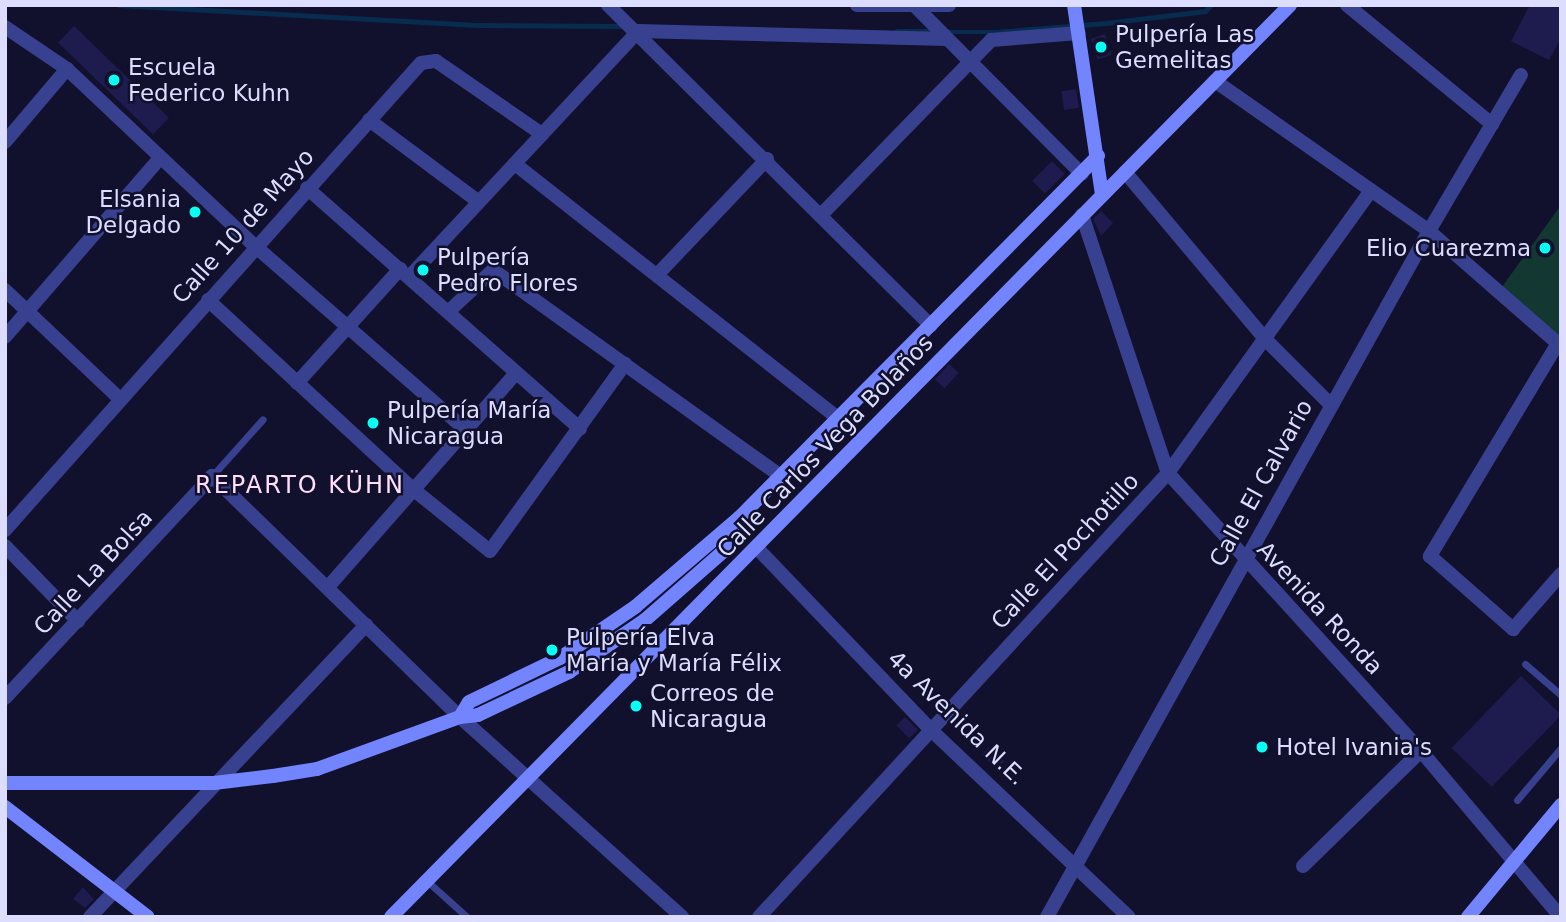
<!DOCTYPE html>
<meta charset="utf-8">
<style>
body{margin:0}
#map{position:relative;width:1566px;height:922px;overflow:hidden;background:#11102d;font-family:"DejaVu Sans",sans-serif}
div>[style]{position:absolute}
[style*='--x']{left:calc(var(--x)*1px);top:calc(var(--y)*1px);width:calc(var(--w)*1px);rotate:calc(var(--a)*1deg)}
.green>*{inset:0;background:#123831}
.stream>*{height:4.5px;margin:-2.25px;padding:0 2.25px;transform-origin:2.25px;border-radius:2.25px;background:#082c4f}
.building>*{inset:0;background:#1e1b4f;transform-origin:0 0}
.lane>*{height:7px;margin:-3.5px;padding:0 3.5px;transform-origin:3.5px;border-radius:3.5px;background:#38418f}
.street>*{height:14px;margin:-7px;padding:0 7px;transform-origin:7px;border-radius:7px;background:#38418f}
.secondary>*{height:14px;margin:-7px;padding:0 7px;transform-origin:7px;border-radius:7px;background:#7384ff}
.dots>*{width:19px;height:19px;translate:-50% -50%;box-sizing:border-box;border:4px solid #11102d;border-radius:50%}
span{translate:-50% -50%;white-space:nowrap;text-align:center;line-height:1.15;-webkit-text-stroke:5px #11102d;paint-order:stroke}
.poi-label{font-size:23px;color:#dcddff}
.left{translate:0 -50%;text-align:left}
.right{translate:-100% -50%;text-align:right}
.street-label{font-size:23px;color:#dcddff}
.neighbourhood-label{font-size:24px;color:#ffdef8;letter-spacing:2px}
.frame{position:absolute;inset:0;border:7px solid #dcddff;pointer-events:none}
</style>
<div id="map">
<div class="green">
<div style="clip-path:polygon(1561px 205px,1561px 347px,1499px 291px)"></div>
</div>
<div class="stream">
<div style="--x:119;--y:5;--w:362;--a:3.2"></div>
<div style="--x:480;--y:25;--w:142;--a:0.4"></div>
<div style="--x:897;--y:31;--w:37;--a:0"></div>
<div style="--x:946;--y:32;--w:49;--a:0"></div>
<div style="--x:995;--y:32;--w:111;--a:-4.6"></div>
<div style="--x:1106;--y:23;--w:100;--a:-6.9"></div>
<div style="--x:1205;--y:11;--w:8;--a:-45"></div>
</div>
<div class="building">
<div style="clip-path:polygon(1530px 5px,1561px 5px,1561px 38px,1549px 60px,1511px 41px)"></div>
<div style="left:74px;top:26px;width:132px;height:23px;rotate:44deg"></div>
<div style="left:1105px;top:34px;width:22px;height:15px;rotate:72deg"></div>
<div style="left:1076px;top:89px;width:19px;height:15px;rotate:81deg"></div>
<div style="left:1052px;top:161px;width:18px;height:28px;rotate:45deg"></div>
<div style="clip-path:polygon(1101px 211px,1113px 223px,1101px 236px,1093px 219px)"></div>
<div style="left:949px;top:364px;width:13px;height:21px;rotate:42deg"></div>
<div style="left:1521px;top:676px;width:56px;height:100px;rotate:44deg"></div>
<div style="left:905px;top:717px;width:18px;height:12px;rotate:45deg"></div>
<div style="left:989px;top:747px;width:21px;height:11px;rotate:43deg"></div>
<div style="clip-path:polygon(83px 887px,94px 899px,85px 908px,73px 899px)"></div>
</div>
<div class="lane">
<div style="--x:212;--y:476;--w:76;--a:-48.2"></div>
<div style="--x:1525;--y:664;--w:48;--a:40.7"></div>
<div style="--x:1517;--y:800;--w:68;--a:-49.8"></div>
<div style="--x:427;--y:881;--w:54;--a:42"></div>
</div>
<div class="street">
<div style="--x:608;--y:5;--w:455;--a:44.8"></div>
<div style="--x:857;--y:5;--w:92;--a:0"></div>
<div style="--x:914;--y:5;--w:238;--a:45.2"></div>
<div style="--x:1347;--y:5;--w:188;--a:39.4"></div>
<div style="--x:5;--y:27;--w:75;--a:34.1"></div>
<div style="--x:67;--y:69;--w:258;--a:43.3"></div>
<div style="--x:255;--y:246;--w:281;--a:41.1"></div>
<div style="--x:1215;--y:81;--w:261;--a:35"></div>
<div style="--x:1429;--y:231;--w:175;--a:41.1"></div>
<div style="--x:369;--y:120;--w:137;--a:36.7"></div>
<div style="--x:5;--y:142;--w:96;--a:-49.7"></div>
<div style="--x:515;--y:164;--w:414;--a:38.2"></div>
<div style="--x:1125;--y:172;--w:218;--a:50"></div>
<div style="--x:1265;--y:339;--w:93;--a:45"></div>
<div style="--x:307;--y:188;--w:364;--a:41.4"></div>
<div style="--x:822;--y:214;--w:243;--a:-45.8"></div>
<div style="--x:991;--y:40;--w:88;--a:-4.5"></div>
<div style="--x:1082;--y:215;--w:272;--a:71.6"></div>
<div style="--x:1168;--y:473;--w:376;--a:47.7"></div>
<div style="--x:1421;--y:751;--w:217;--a:49.9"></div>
<div style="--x:657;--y:275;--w:160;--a:-46.5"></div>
<div style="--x:409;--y:277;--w:336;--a:-47"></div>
<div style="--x:638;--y:31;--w:309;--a:1.5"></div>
<div style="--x:5;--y:290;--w:158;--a:43.5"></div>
<div style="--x:208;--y:300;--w:280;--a:42.7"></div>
<div style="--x:414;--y:490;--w:97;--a:38.8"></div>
<div style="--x:490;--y:551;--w:231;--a:-54.2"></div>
<div style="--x:449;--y:311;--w:60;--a:-43"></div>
<div style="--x:493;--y:270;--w:358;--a:35.6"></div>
<div style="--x:5;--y:337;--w:235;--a:-49.1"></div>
<div style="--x:1558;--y:343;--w:249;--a:121"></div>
<div style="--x:1430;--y:556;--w:111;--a:41.3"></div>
<div style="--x:1513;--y:629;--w:73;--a:-48.9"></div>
<div style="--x:297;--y:383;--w:154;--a:-47.9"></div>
<div style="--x:5;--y:530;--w:625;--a:-48.31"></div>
<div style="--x:421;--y:63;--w:15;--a:-8"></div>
<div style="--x:436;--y:61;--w:129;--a:34.6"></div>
<div style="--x:5;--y:546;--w:105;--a:45.8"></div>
<div style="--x:757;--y:548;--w:252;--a:46.3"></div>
<div style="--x:931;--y:730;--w:272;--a:43.4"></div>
<div style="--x:328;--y:587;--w:285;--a:-48.7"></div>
<div style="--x:5;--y:698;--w:304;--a:-47"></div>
<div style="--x:212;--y:476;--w:346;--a:44.2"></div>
<div style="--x:460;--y:717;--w:299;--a:42"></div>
<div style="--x:1303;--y:866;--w:165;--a:-44.3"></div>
<div style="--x:90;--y:917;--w:402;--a:-46.6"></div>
<div style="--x:759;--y:917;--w:604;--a:-47.35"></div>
<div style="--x:1168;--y:473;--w:348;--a:-54.3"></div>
<div style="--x:1047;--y:917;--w:785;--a:-60.89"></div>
<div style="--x:1429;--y:231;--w:181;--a:-59.5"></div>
</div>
<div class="secondary">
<div style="--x:1074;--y:5;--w:191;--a:81.6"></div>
<div style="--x:460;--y:717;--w:17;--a:-59"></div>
<div style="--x:469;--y:702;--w:101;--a:-25.8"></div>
<div style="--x:560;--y:658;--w:91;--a:-34.2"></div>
<div style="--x:635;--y:607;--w:137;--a:-40.6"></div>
<div style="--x:739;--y:518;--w:510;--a:-45.24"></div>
<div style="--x:5;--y:783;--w:209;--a:0"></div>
<div style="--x:214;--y:783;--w:59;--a:-6.8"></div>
<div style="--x:273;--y:776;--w:45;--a:-9"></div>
<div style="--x:317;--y:769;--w:152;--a:-20"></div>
<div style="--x:460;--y:717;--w:18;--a:-6"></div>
<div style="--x:478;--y:715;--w:101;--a:-25.3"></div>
<div style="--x:569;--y:672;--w:92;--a:-34.4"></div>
<div style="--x:645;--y:620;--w:138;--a:-41.2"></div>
<div style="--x:5;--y:807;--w:180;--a:37.6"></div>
<div style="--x:391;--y:917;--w:1281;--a:-45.41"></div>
<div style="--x:1468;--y:917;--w:146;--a:-50.3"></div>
</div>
<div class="dots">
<div style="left:1101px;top:47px;background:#08fff4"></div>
<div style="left:114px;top:80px;background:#08fff4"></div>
<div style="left:195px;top:212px;background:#08fff4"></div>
<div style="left:1545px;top:248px;background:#08fff4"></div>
<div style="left:423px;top:270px;background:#08fff4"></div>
<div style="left:373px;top:423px;background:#08fff4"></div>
<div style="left:552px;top:650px;background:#08fff4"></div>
<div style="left:636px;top:706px;background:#08fff4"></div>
<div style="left:1262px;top:747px;background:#08fff4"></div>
</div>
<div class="poi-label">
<span class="left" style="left:1115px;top:47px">Pulpería Las<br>Gemelitas</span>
<span class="left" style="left:128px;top:80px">Escuela<br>Federico Kuhn</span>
<span class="right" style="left:181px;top:212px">Elsania<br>Delgado</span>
<span class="right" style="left:1531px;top:248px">Elio Cuarezma</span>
<span class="left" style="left:437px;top:270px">Pulpería<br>Pedro Flores</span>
<span class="left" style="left:387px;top:423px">Pulpería María<br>Nicaragua</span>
<span class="left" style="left:566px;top:650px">Pulpería Elva<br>María y María Félix</span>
<span class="left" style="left:650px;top:706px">Correos de<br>Nicaragua</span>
<span class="left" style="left:1276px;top:747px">Hotel Ivania's</span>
</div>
<div class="street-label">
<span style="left:243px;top:226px;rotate:-48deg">Calle 10 de Mayo</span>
<span style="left:825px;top:446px;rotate:-46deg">Calle Carlos Vega Bolaños</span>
<span style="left:1261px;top:483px;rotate:-61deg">Calle El Calvario</span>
<span style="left:1065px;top:551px;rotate:-47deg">Calle El Pochotillo</span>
<span style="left:93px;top:572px;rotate:-47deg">Calle La Bolsa</span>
<span style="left:1320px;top:608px;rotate:47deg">Avenida Ronda</span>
<span style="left:957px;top:718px;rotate:44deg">4a Avenida N.E.</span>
</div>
<div class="neighbourhood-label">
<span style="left:300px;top:486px">REPARTO KÜHN</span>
</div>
<div class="frame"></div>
</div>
